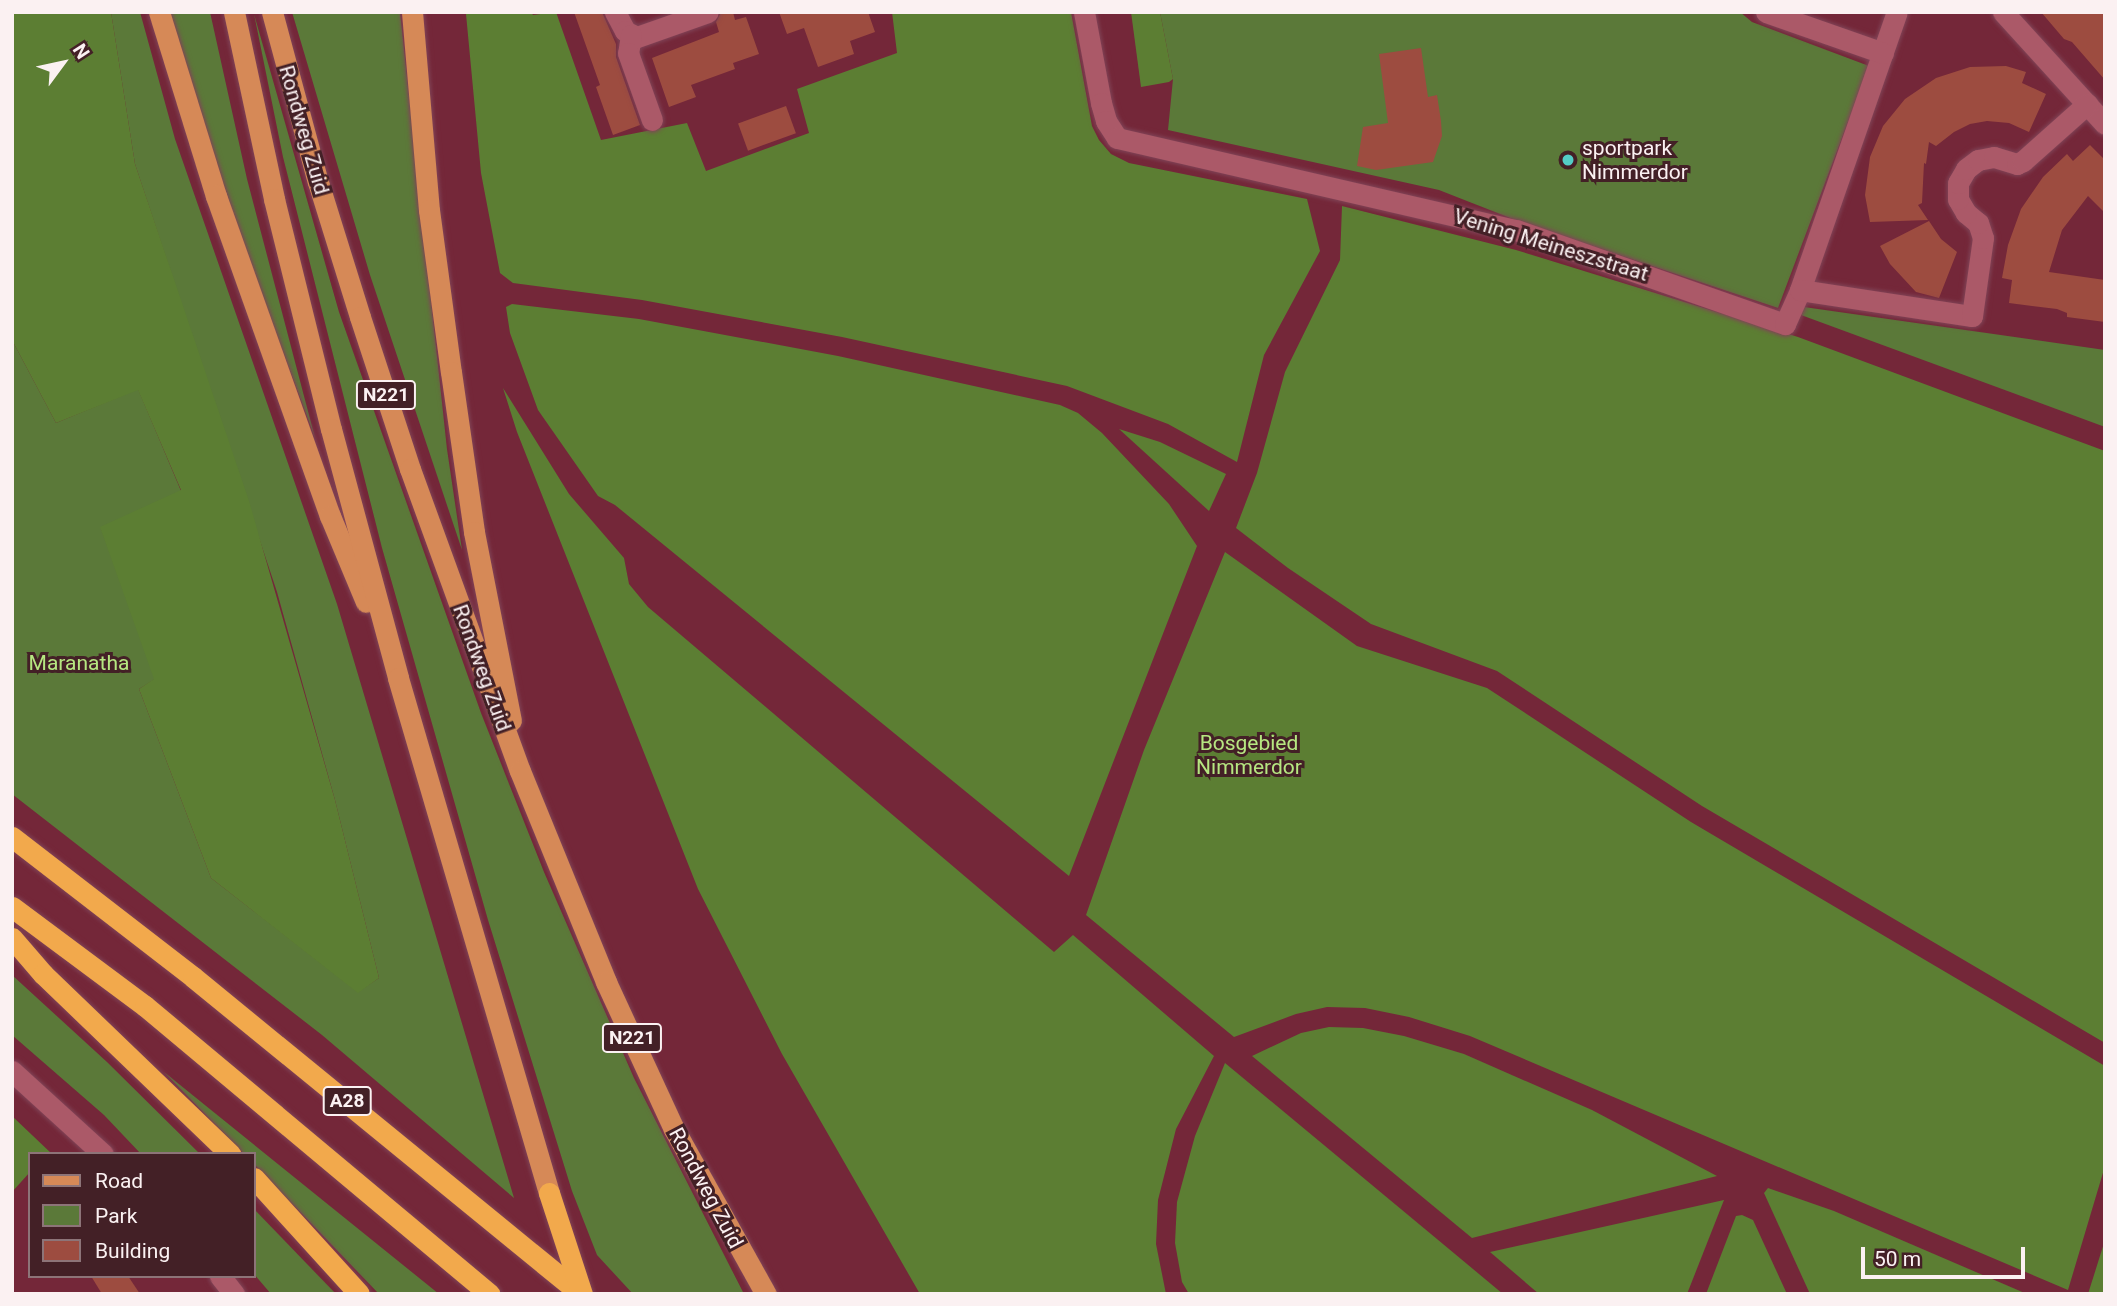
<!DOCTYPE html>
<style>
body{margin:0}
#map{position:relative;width:2117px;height:1306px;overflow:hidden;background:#742739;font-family:Roboto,sans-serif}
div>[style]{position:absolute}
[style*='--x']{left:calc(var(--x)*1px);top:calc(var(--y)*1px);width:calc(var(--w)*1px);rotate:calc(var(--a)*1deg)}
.green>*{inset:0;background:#5b7939}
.forest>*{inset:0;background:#5c7e33}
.building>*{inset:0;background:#9d4c40;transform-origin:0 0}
.roads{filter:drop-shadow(0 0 2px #804457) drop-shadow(0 0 2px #804457)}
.minor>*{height:21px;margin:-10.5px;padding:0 10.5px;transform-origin:10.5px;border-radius:10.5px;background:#ab5968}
.major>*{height:21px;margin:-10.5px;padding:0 10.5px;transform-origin:10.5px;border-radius:10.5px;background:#d68957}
.highway>*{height:21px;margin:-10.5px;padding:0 10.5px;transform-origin:10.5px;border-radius:10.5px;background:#f2a94c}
.dots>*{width:19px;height:19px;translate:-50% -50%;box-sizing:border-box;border:4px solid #432026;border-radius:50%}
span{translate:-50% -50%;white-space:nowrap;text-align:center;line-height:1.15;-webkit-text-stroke:6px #432026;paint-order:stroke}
.shield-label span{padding:2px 5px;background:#432026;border:2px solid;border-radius:5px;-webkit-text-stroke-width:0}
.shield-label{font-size:19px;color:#fbf1f2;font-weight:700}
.street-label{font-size:21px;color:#fbf1f2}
.poi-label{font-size:21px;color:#fbf1f2}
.left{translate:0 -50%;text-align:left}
.park-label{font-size:21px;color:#b6e781}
.frame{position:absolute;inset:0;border:14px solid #fbf1f2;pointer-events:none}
.legend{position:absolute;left:28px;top:1152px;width:228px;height:126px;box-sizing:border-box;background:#432026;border:2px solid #8d7478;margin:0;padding:9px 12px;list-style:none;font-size:21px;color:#fbf1f2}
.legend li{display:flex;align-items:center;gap:14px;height:35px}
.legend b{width:35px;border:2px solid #8d7478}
.north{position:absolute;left:28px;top:28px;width:70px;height:70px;-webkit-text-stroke:5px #432026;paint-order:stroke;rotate:57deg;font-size:19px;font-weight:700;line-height:28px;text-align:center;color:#fbf1f2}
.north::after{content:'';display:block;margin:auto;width:24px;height:32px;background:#fbf1f2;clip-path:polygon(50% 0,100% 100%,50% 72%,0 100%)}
.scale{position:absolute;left:1861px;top:1247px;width:164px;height:32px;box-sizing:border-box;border:4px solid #fbf1f2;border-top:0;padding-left:9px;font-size:21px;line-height:24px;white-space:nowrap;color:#fbf1f2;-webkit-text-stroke:5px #432026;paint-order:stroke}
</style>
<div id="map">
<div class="green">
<div style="clip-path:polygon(111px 12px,140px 12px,175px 139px,337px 604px,514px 1198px,322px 1035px,12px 794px,12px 340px,56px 423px,138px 389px,181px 491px,101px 528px,155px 679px,139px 689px,211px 878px,358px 992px,379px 978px,335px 800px,277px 592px,135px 164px)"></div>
<div style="clip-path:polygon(170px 12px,210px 12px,247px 179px,315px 438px,226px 198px,183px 65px)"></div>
<div style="clip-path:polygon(292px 12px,400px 12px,447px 449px,462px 550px,370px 275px)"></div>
<div style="clip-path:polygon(1160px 12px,1740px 12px,1752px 22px,1869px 66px,1778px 308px,1523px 223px,1439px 190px,1168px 130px,1173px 79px)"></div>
<div style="clip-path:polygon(254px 14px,339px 312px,481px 713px,544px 872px,634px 1078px,744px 1294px,633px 1294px,597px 1255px,572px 1191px,488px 920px,382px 548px,283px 157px)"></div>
<div style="clip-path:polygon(1804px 307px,2105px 350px,2105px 427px,1801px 315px)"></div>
<div style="clip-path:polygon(12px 975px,107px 1062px,200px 1154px,141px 1154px,104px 1115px,12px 1035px)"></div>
<div style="clip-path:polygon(164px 1072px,439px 1294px,379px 1294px,254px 1164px,254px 1154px,244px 1154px)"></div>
<div style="clip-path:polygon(254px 1209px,336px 1294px,271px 1294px,254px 1274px)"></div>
</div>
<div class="forest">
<div style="clip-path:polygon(12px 12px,111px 12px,135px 164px,249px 501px,335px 800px,379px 978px,358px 993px,211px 878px,139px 689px,154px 679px,100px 527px,181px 490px,138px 390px,56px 423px,12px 340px)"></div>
<div style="clip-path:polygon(461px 12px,531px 12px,533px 15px,556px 12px,601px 140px,687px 123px,706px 171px,809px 133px,797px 89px,897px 53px,892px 12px,1071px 12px,1092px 126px,1099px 140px,1111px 154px,1129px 163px,1307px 199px,1320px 251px,1264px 355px,1237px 462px,1168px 424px,1067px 386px,842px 337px,642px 300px,513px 283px,500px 273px,481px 173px,466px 14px)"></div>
<div style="clip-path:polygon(1131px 12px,1160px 12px,1173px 79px,1169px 82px,1141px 87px)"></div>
<div style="clip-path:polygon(1342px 206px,1516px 250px,1798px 337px,2105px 451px,2105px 1043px,1702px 806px,1497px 671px,1371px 624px,1288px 568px,1236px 528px,1257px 473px,1285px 372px,1340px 260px)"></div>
<div style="clip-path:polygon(512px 304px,639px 319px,838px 356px,1060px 405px,1078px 413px,1102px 433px,1169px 504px,1197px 546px,1069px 876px,615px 505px,598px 496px,538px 410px,510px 333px,506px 307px)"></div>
<div style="clip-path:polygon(503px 388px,569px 494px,624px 558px,629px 584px,648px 607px,1054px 952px,1073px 935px,1214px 1056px,1176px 1129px,1158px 1200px,1156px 1244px,1166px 1294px,920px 1294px,782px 1054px,698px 889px,517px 432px)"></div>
<div style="clip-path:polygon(1119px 429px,1160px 442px,1226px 474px,1209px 511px)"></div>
<div style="clip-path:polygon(1225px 552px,1357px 646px,1487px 688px,1691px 822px,2105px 1066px,2105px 1166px,2068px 1290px,1470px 1036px,1409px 1017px,1365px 1008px,1327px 1007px,1296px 1014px,1234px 1037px,1086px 915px,1144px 750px)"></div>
<div style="clip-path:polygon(1329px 1027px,1363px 1028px,1404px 1036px,1464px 1054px,1592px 1110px,1717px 1176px,1472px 1238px,1252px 1056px,1301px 1033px)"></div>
<div style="clip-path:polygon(1225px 1063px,1455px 1254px,1503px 1294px,1189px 1294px,1182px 1282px,1175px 1243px,1177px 1202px,1195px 1136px)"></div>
<div style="clip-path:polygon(12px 1116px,52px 1154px,30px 1154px,30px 1172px,12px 1192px)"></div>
<div style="clip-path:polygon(1768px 1188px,1834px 1211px,2027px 1294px,1810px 1294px,1764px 1193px)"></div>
<div style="clip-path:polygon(1724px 1200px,1687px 1294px,1539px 1294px,1490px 1252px)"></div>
<div style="clip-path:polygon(1742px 1215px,1753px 1220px,1787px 1294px,1706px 1294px,1736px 1216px)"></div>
<div style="clip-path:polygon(2105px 1240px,2105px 1294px,2088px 1294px)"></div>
</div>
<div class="building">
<div style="clip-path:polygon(574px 12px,602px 12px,616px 44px,616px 57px,640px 125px,613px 135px,596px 87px,600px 85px)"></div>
<div style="clip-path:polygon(721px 12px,733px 12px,735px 20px,746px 17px,759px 54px,733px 63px,735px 69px,691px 85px,696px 97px,669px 107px,652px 58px,719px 32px,716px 22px)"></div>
<div style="clip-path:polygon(779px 12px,868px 12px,875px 32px,850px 41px,854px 54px,818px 67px,804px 28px,787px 34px)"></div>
<div style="clip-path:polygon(2041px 12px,2105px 12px,2105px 80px,2072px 42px,2064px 39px)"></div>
<div style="clip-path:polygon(1421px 48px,1428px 97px,1437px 95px,1441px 121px,1442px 136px,1433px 162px,1376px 170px,1357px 166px,1363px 127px,1388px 123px,1379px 54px)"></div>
<div style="clip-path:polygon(2006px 66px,2026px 72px,2022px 83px,2046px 94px,2029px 132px,2009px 123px,1987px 121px,1970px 124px,1954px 132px,1936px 146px,1929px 142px,1926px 164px,1924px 163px,1922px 203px,1918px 205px,1928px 220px,1870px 222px,1865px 195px,1870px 157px,1883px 126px,1905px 99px,1936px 78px,1970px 67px)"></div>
<div style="left:786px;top:106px;width:29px;height:51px;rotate:70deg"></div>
<div style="clip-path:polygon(2090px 145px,2105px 160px,2105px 213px,2088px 196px,2062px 230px,2049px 272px,2105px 280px,2105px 322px,2067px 317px,2067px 313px,2057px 309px,2009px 303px,2012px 280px,2002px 278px,2008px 245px,2021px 209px,2043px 177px,2067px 154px,2073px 161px)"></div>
<div style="clip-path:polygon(1929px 221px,1941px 239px,1957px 252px,1939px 298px,1916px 292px,1890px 264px,1880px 246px)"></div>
<div style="clip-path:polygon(91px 1276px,128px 1276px,140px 1294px,102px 1294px)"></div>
</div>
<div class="roads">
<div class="minor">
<div style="--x:615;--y:12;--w:21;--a:62"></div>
<div style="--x:625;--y:31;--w:13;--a:27"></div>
<div style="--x:637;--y:37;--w:75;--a:-19.4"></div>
<div style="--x:1084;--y:12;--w:93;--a:79.4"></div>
<div style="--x:1101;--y:103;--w:19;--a:74"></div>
<div style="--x:1106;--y:121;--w:20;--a:57"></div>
<div style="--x:1117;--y:138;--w:409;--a:13"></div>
<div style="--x:1516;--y:230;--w:285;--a:19.3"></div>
<div style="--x:1785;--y:324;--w:37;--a:-66"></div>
<div style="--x:1800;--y:290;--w:294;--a:-70.8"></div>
<div style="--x:1766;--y:12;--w:124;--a:19.3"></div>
<div style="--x:2003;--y:12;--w:151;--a:47.7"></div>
<div style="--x:631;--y:35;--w:18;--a:99"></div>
<div style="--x:628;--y:53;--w:71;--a:70.3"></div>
<div style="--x:1800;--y:290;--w:174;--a:8.6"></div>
<div style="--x:1972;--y:316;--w:79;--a:-82"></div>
<div style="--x:1983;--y:238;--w:16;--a:-108"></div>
<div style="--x:1978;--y:223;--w:16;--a:-140"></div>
<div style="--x:1966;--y:213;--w:16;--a:-120"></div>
<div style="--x:1958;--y:199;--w:16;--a:-90"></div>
<div style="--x:1958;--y:183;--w:16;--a:-60"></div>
<div style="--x:1966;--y:169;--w:15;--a:-37"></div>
<div style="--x:1978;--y:160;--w:16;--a:-11"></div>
<div style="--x:1994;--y:157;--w:24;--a:17"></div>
<div style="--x:2017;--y:164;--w:7;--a:-27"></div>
<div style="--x:2023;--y:161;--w:86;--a:-41.7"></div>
<div style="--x:12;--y:1071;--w:123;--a:42.4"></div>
<div style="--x:220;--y:1276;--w:23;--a:52"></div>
</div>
<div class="major">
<div style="--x:159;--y:12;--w:193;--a:72.8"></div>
<div style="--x:216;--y:196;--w:340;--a:70.4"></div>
<div style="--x:330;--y:516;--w:93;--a:67.3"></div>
<div style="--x:234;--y:12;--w:191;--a:77.9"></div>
<div style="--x:274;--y:199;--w:237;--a:76.1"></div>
<div style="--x:331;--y:429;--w:258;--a:74.9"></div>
<div style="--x:398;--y:678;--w:537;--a:73.66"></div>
<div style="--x:272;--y:12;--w:176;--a:74.9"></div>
<div style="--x:318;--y:182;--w:141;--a:72.7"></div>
<div style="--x:360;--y:317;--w:160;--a:71.8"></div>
<div style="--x:410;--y:469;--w:321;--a:70"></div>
<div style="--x:520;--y:771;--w:228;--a:67.8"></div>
<div style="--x:606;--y:982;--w:162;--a:65.2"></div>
<div style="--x:674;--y:1129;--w:189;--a:60.9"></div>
<div style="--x:412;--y:12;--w:199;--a:85.1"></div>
<div style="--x:429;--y:210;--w:163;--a:82.3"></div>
<div style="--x:451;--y:372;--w:162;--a:81.8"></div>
<div style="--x:474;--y:532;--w:192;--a:78.9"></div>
</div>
<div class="highway">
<div style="--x:12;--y:837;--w:229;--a:37.7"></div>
<div style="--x:193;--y:977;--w:501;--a:39.25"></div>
<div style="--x:12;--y:907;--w:166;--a:36.7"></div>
<div style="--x:145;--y:1006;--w:449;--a:39.9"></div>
<div style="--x:12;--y:938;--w:48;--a:49.3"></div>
<div style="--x:43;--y:974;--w:260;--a:43.9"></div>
<div style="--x:254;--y:1178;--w:156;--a:47.8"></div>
<div style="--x:549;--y:1193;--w:106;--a:71.9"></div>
</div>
</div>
<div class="dots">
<div style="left:1568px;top:160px;background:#54cdc6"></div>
</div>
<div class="shield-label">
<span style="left:386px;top:395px">N221</span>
<span style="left:632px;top:1038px">N221</span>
<span style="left:347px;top:1101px">A28</span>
</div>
<div class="street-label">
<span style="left:304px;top:130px;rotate:74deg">Rondweg Zuid</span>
<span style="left:1551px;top:245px;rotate:17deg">Vening Meineszstraat</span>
<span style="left:482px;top:668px;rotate:70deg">Rondweg Zuid</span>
<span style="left:706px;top:1188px;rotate:62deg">Rondweg Zuid</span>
</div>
<div class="poi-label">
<span class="left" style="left:1582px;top:160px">sportpark<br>Nimmerdor</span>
</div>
<div class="park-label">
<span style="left:79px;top:663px">Maranatha</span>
<span style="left:1249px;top:755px">Bosgebied<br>Nimmerdor</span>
</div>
<div class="frame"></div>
<ul class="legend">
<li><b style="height:9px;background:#d68957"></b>Road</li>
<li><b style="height:19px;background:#5b7939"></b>Park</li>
<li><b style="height:19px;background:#9d4c40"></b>Building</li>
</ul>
<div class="north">N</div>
<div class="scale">50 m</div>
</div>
